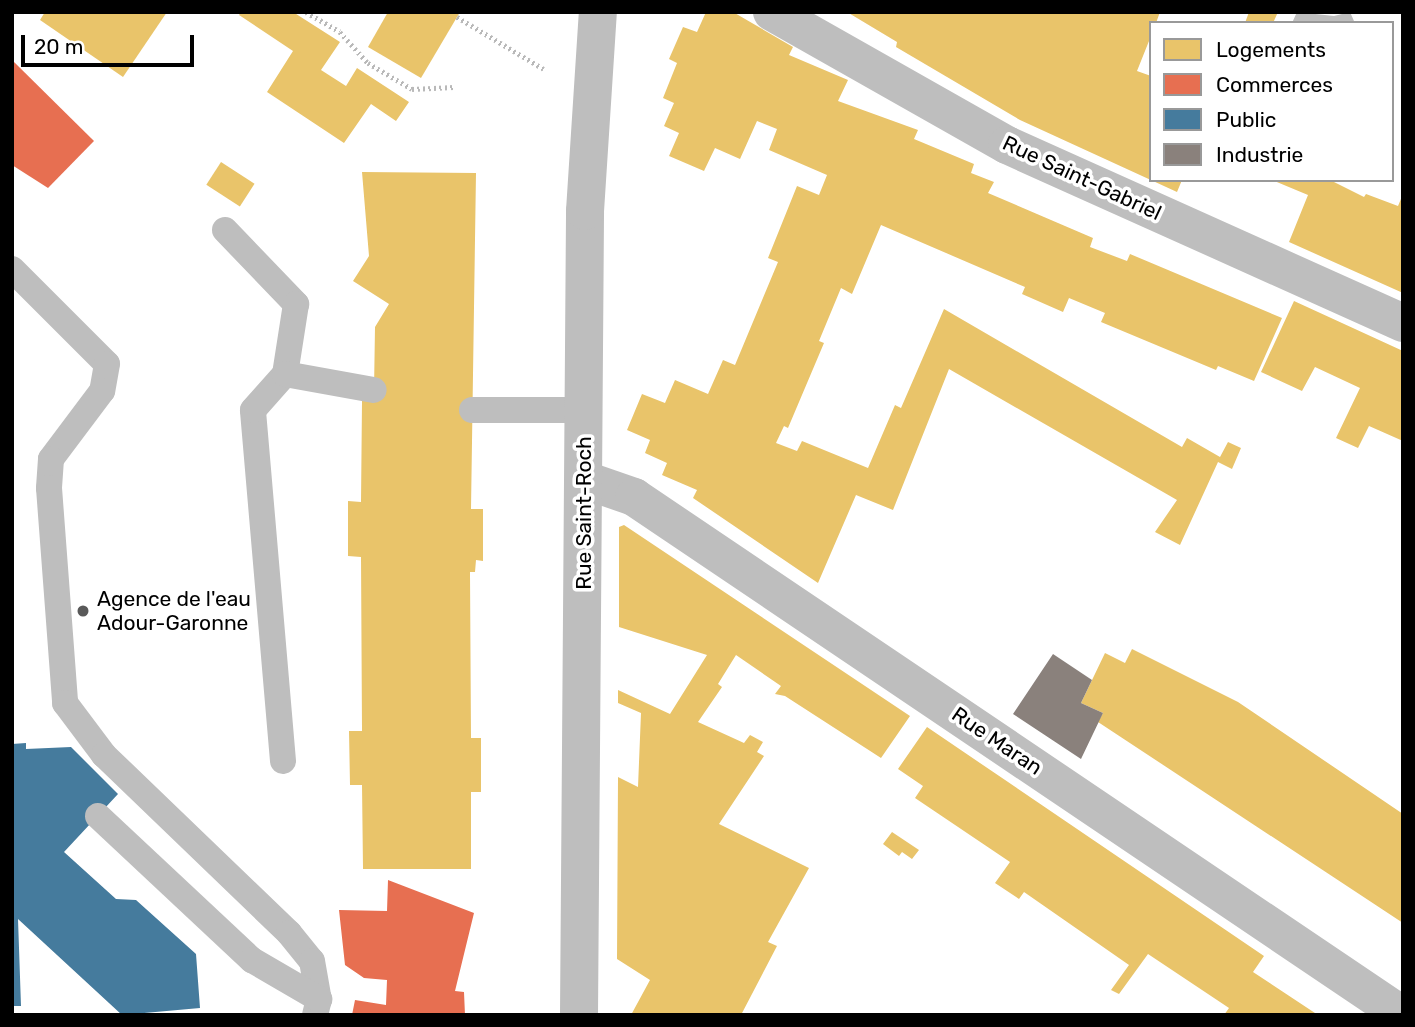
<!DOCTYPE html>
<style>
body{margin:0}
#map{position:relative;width:1415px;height:1027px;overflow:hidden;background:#fff;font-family:Rubik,sans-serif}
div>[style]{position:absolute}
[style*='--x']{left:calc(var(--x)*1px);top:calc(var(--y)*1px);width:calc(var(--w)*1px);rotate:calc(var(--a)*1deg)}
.water>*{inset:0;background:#bfbfbf}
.homes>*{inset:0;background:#e9c46a;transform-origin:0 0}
.shops>*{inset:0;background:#e76f51}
.public>*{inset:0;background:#457b9d}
.industry>*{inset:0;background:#8a817c}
.path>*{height:4.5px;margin-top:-2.25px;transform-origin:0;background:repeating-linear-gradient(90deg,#b9b9b9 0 2px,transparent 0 5.5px)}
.service>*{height:26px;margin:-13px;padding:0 13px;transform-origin:13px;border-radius:13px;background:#bebebe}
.minor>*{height:38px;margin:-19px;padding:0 19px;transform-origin:19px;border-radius:19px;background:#bebebe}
.tertiary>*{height:38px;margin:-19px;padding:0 19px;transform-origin:19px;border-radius:19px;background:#bebebe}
.dots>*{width:19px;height:19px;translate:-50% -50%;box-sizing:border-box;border:4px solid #fff;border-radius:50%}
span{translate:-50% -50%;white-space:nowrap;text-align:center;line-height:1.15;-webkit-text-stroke:7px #fff;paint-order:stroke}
.street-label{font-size:21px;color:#000}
.poi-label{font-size:21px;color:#000}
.left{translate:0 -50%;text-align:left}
.frame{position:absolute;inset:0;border:14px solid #000;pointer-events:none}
.legend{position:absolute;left:1149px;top:21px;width:245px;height:161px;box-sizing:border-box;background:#fff;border:2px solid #999;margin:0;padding:9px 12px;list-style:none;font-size:21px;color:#000}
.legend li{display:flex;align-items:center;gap:14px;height:35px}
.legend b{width:35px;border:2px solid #999}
.scale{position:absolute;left:21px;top:35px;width:173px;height:32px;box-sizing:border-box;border:4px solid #000;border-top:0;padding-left:9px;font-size:21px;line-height:24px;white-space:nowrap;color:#000;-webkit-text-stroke:5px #fff;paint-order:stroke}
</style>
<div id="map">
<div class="water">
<div style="clip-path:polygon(1297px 12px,1334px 16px,1350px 12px,1354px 21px,1292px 23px)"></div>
</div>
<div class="homes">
<div style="clip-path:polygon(45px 12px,167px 12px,123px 77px,40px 20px)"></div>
<div style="clip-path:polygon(241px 12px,293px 12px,340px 42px,321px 70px,346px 86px,357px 68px,409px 102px,396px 121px,371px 104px,344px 143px,267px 92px,293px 51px,239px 15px)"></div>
<div style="clip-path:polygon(388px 12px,460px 12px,421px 78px,368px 47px)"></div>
<div style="clip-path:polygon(706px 12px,733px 12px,793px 47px,789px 55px,848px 80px,838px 101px,918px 130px,914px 139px,974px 164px,971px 173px,994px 182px,988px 193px,1093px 238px,1090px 247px,1127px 261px,1130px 254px,1282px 318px,1254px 381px,1218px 366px,1216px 370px,1101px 322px,1105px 313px,1069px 298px,1063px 312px,1022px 294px,1025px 287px,881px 225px,852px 294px,841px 288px,819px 341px,824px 343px,788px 428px,784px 426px,776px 443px,797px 451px,802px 441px,868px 468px,895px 405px,901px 408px,944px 309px,1182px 447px,1187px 438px,1220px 457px,1228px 442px,1241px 448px,1232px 469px,1218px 462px,1180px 545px,1155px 532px,1177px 500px,949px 369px,893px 510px,856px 495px,818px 583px,693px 498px,697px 490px,662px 475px,667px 463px,645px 453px,650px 440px,627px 430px,642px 394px,665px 403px,675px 380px,708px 394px,723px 360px,735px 365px,778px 262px,768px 258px,797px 186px,819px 195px,827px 175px,769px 150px,777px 129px,757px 121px,740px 159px,715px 148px,704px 171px,669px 156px,679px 133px,664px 126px,674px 103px,663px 98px,677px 63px,669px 59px,683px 27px,697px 32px)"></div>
<div style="clip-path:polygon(847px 12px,1160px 12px,1156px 23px,1151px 23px,1151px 36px,1137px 71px,1151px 76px,1151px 180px,1182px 180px,1177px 192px,1020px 120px,896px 47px,897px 42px)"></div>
<div style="clip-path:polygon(1249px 12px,1278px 12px,1273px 23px,1245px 23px)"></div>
<div style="left:221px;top:162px;width:40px;height:27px;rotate:33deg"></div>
<div style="clip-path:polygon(362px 172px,476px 173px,471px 509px,483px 509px,483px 561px,476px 560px,475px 572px,470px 572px,471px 738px,481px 738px,481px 792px,471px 792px,471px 869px,363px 869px,362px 785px,350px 785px,349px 731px,362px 731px,361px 557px,348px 556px,348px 501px,361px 502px,362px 401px,374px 390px,375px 327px,389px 304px,353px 281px,369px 256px)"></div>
<div style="clip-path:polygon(1272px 180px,1330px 180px,1364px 197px,1366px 194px,1398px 206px,1403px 194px,1403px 293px,1289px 242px,1308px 195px)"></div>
<div style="clip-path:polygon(1294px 301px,1403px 351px,1403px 441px,1369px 426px,1358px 448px,1336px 438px,1360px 388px,1315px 367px,1302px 391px,1261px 372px)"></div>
<div style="clip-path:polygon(624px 525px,910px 716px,881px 758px,785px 696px,775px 694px,781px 686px,736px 655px,718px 684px,722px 687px,698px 722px,744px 743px,750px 735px,763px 742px,757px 752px,764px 756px,719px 824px,809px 868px,768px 942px,777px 946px,741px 1015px,631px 1015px,650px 980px,617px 959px,618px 777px,638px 787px,641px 713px,618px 703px,618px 690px,670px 714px,707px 655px,619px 627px,619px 527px)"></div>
<div style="clip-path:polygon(1132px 649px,1238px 702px,1403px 814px,1403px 923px,1098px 722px,1103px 713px,1081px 703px,1105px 653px,1125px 663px)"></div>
<div style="clip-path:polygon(927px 727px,1264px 956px,1253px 972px,1318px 1015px,1224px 1015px,1229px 1008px,1148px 954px,1119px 994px,1111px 990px,1129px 965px,1024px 892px,1019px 899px,995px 883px,1010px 862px,915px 798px,923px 786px,898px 769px)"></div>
<div style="clip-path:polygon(892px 832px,919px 850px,912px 859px,902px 852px,899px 856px,883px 844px)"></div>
</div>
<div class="shops">
<div style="clip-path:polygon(12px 60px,94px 141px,48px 188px,12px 165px)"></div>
<div style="clip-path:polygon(388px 880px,474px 913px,455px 991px,464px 992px,465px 1015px,352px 1015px,355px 1000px,386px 1005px,387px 980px,364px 978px,345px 965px,339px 910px,387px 911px)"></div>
</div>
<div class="public">
<div style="clip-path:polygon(26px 743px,26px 749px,71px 747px,118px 794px,64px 852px,116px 899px,136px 900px,196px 954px,200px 1008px,122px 1015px,18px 919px,21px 1006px,12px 1006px,12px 744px)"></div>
</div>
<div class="industry">
<div style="clip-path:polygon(1053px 654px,1092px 680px,1081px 703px,1103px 713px,1081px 759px,1013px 714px)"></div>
</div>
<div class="path">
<div style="--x:306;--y:12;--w:39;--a:30"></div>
<div style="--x:340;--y:32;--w:42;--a:47.9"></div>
<div style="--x:368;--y:63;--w:51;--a:30.6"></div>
<div style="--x:412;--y:89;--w:42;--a:-2.7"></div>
<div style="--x:457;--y:17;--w:101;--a:30.9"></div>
</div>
<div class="service">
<div style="--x:225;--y:230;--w:103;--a:46.2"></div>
<div style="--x:296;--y:304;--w:71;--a:98.9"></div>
<div style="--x:12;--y:269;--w:134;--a:45"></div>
<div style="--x:107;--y:364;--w:27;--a:100"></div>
<div style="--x:102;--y:391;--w:85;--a:126.9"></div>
<div style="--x:51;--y:459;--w:29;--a:94"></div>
<div style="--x:49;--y:488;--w:216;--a:85.7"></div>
<div style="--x:65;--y:703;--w:65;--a:53.1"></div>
<div style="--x:104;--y:755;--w:257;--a:43.9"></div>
<div style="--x:289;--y:933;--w:36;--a:51"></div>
<div style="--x:312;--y:961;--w:39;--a:80"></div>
<div style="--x:319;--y:999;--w:16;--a:104"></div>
<div style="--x:472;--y:410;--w:113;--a:0"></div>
<div style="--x:283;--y:761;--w:352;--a:-94.9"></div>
<div style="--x:253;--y:410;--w:48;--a:-48.4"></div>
<div style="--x:285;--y:374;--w:90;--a:10.2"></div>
<div style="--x:98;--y:816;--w:211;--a:43.1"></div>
<div style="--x:252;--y:960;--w:78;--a:30.2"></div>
</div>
<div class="minor">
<div style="--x:772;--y:12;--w:270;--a:29.5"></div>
<div style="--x:1007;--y:145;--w:434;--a:24.2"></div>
<div style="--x:585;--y:480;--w:52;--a:19.1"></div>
<div style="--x:634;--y:497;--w:926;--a:34"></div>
</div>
<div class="tertiary">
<div style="--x:579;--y:1015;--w:804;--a:-89.57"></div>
<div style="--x:585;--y:211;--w:199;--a:-86.3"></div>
</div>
<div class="dots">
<div style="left:83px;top:611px;background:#595959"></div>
</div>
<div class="street-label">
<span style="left:1082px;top:178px;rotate:25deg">Rue Saint-Gabriel</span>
<span style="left:584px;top:513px;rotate:-90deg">Rue Saint-Roch</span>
<span style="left:997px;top:741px;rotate:34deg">Rue Maran</span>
</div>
<div class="poi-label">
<span class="left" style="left:97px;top:611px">Agence de l'eau<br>Adour-Garonne</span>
</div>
<div class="frame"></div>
<ul class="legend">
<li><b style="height:19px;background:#e9c46a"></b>Logements</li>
<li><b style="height:19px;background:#e76f51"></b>Commerces</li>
<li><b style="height:19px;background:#457b9d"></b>Public</li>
<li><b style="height:19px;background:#8a817c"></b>Industrie</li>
</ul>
<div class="scale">20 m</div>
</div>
